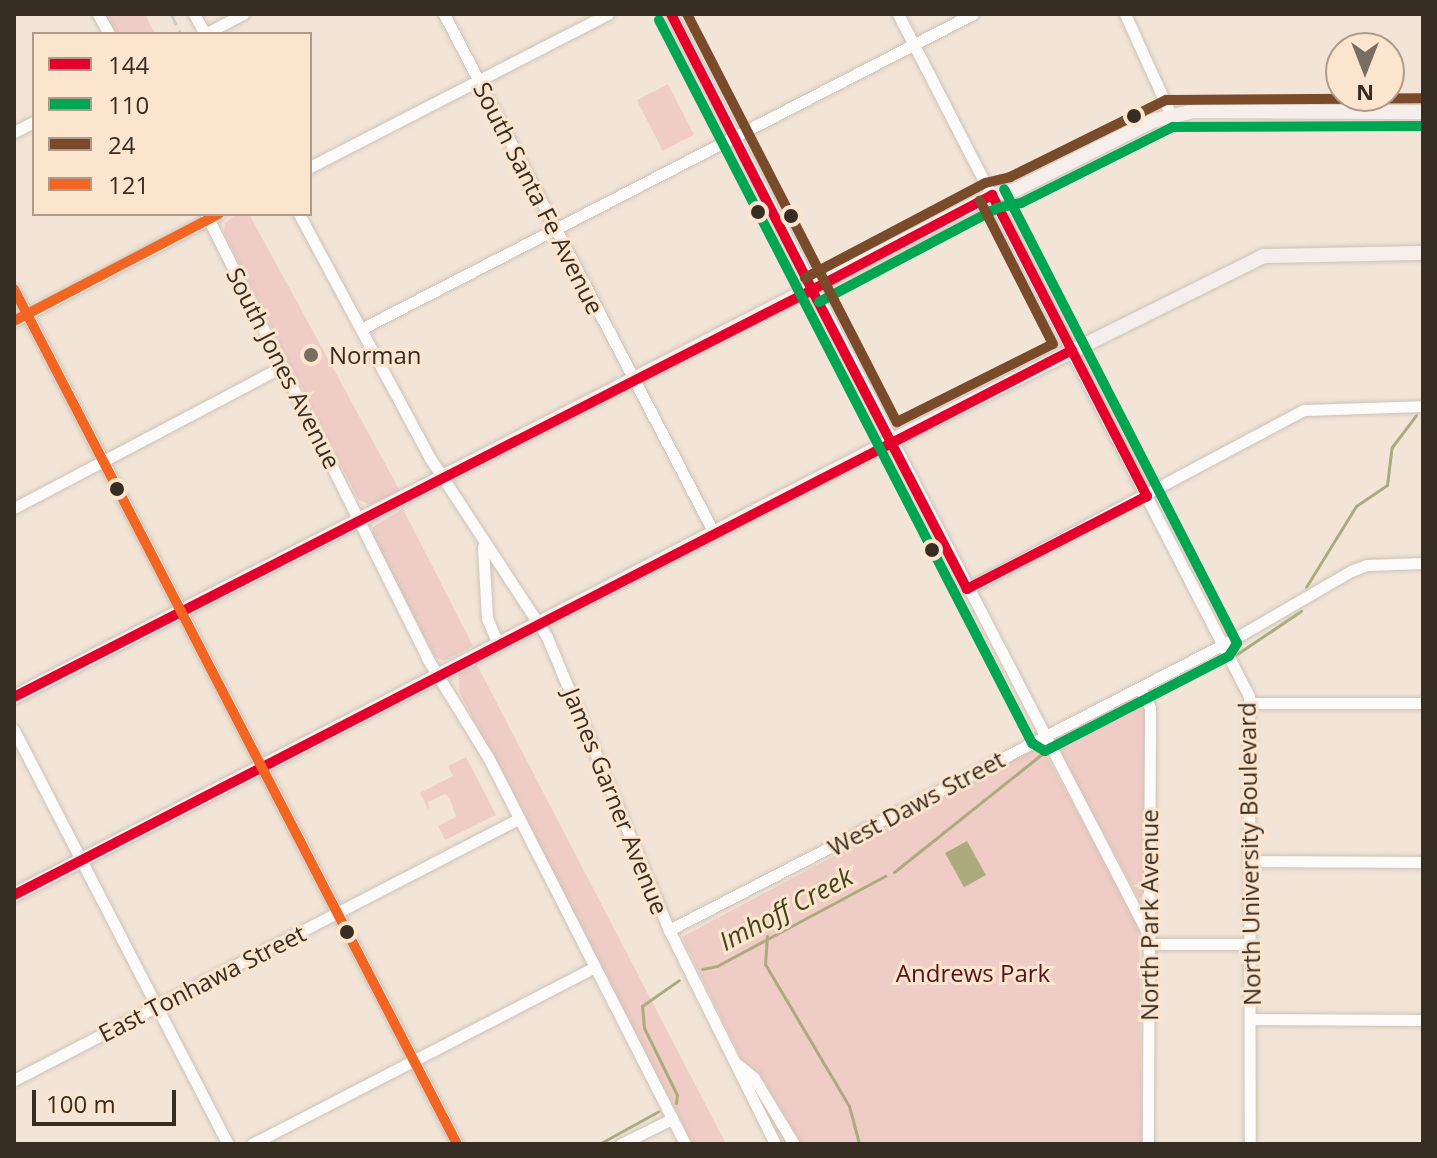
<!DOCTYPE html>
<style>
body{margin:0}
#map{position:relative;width:1437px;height:1158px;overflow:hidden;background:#f2e5d8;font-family:"Open Sans",sans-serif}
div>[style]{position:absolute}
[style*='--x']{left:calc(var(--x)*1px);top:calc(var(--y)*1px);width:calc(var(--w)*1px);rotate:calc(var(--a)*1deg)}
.green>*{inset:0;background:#efccc5;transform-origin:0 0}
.water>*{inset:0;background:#acab7e;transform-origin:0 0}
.stream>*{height:3px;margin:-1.5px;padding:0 1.5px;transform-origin:1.5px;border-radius:1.5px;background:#acab7e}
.roads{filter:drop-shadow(0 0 2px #cdc2b7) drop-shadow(0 0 2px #cdc2b7)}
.minor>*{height:11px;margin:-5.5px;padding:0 5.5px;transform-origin:5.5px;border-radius:5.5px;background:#fdfbf9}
.major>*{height:14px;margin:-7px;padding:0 7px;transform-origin:7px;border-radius:7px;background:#f5eeea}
.rail>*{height:3px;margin-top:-1.5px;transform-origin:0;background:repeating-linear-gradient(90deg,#cecac6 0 12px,transparent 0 18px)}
.bus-1>*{height:10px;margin:-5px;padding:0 5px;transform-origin:5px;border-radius:5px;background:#e4002b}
.bus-2>*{height:10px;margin:-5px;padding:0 5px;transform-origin:5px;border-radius:5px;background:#00a651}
.bus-3>*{height:10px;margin:-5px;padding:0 5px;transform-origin:5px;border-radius:5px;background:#7a4b2a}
.bus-4>*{height:10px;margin:-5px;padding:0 5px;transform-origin:5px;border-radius:5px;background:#f26522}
.dots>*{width:22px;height:22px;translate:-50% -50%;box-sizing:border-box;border:4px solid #fce5ce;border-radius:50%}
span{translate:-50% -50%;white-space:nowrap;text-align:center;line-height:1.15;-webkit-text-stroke:6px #fce5ce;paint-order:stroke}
.street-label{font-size:24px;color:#382d22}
.poi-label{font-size:24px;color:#382d22}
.left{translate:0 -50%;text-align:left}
.park-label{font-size:24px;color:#5d0e15}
.water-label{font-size:26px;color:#434517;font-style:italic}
.frame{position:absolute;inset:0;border:16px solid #382d22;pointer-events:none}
.legend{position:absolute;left:32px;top:32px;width:280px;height:184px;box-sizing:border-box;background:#fce5ce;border:2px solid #ae9b89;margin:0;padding:10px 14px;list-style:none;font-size:24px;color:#382d22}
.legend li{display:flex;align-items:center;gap:16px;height:40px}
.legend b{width:40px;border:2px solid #ae9b89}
.north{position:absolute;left:1325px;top:32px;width:80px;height:80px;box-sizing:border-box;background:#fce5ce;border:2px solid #ae9b89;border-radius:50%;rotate:180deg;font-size:22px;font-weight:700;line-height:32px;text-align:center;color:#382d22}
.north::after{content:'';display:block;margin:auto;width:28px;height:36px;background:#796d62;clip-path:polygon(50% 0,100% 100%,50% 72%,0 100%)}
.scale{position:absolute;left:32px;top:1090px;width:144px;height:36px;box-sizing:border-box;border:4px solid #382d22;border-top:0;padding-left:10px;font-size:24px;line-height:28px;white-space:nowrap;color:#382d22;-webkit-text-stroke:6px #fce5ce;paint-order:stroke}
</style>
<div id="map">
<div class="green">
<div style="clip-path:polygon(103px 14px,145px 14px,155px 34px,114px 34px)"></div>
<div style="left:668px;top:84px;width:57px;height:35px;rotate:63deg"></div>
<div style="clip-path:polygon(236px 214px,249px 214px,400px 491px,370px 505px,358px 499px,224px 233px,225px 223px)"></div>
<div style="clip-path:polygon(403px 509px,473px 646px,444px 661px,435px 657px,372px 538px,373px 527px)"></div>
<div style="clip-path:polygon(477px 665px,726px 1144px,690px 1144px,459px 691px,459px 674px)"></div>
<div style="clip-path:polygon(1137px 696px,1145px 712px,1144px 895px,1139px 899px,1052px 739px)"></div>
<div style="clip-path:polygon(1041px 746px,1139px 924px,1142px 1144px,798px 1144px,742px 1061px,682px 937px)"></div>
<div style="clip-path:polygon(466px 757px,496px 815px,445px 840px,438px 826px,456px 817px,450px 799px,445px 794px,428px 802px,429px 811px,420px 793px,453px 776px,448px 766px)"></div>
</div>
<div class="water">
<div style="left:967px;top:841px;width:39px;height:25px;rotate:61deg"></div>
</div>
<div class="stream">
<div style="--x:1306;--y:587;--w:95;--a:-58.3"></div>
<div style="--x:1356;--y:506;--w:37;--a:-34"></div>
<div style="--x:1387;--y:485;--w:38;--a:-83"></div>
<div style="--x:1392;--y:447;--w:40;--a:-53"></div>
<div style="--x:1234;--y:656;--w:81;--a:-33.9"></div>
<div style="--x:1151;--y:696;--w:85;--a:-26"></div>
<div style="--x:1055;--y:746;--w:95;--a:-27.6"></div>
<div style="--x:894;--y:872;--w:196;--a:-38.6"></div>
<div style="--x:767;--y:936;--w:28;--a:94"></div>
<div style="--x:765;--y:964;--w:165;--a:59.4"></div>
<div style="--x:849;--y:1106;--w:39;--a:75"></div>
<div style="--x:702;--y:969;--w:15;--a:-11"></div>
<div style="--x:717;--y:966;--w:191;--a:-28.2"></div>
<div style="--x:676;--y:1103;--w:8;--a:-83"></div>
<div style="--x:677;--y:1095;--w:75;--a:-116.2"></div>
<div style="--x:644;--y:1028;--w:22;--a:-95"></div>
<div style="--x:642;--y:1006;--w:45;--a:-35.1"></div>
<div style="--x:599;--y:1144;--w:68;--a:-28.8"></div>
</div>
<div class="roads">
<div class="minor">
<div style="--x:98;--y:14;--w:23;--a:61"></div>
<div style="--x:194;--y:14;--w:23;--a:61"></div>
<div style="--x:205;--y:34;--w:43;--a:-27.8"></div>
<div style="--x:444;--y:14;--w:585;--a:62.52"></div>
<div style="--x:671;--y:14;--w:1036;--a:62.59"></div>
<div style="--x:898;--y:14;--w:767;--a:62.77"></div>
<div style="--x:1249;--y:696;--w:448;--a:89.9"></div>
<div style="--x:1125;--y:14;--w:109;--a:65.6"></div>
<div style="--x:14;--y:132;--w:22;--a:-27"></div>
<div style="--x:310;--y:167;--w:335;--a:-27.2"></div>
<div style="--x:206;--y:214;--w:496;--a:63.5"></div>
<div style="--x:427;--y:658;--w:116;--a:58.4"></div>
<div style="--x:488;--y:757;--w:434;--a:63"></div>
<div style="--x:299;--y:214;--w:277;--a:61.8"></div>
<div style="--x:430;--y:458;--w:214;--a:56.8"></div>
<div style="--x:547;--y:637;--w:317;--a:67.4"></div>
<div style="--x:669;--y:930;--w:239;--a:63.6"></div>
<div style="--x:14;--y:289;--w:963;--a:62.61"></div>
<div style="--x:14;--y:321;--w:231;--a:-27.6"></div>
<div style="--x:361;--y:329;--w:688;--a:-27.24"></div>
<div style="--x:14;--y:508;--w:304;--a:-27.8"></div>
<div style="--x:483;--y:547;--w:71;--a:86.8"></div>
<div style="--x:487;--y:618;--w:28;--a:67"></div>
<div style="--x:967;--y:589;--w:382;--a:-28"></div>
<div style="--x:1304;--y:410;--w:119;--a:-1.9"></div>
<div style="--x:1140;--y:688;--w:22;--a:63"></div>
<div style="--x:1150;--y:708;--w:18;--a:90"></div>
<div style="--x:1150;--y:726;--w:418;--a:90.3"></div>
<div style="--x:1252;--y:703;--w:171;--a:0"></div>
<div style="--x:14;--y:730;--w:466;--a:62.7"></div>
<div style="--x:1252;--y:861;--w:171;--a:0.3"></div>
<div style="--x:669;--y:930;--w:633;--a:-27.25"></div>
<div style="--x:1232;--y:640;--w:138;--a:-30.1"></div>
<div style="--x:1351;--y:571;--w:17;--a:-21"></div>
<div style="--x:1367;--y:565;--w:56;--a:-2"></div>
<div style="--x:1149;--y:944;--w:102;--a:0"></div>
<div style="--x:1251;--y:1019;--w:172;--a:0.3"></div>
<div style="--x:737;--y:1064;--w:22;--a:39"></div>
<div style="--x:754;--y:1078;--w:77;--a:58.8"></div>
<div style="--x:14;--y:1080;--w:568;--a:-27.38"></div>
<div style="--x:252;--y:1144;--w:386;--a:-27.3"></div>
<div style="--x:621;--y:1144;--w:57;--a:-26.1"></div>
</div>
<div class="major">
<div style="--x:14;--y:697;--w:1099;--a:-27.17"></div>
<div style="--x:992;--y:195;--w:24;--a:-12"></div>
<div style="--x:1015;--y:190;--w:153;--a:-26.7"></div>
<div style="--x:1152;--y:121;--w:43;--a:-13.4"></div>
<div style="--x:1194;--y:111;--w:229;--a:0.3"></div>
<div style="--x:14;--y:895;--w:988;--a:-27.37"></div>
<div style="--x:891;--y:441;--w:416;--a:-26.4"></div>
<div style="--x:1264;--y:256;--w:159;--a:-1.1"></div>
</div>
</div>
<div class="rail">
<div style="--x:171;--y:14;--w:22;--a:63"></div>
</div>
<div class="bus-1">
<div style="--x:671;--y:14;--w:310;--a:62.9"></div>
<div style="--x:992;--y:195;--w:339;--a:62.8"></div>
<div style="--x:1147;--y:496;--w:203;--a:152.7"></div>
<div style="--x:967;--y:589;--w:337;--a:-117.4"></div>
<div style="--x:812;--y:290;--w:204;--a:-27.8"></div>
<div style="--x:14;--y:697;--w:896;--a:-27.02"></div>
<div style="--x:14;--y:895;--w:1190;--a:-27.25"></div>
</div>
<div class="bus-2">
<div style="--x:659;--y:20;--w:814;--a:62.71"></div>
<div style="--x:1032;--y:743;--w:15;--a:32"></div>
<div style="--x:1045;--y:751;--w:207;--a:-27.3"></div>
<div style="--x:1229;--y:656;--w:15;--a:-58"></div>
<div style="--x:1237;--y:643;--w:510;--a:-117.17"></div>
<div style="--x:819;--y:302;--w:201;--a:-27.8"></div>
<div style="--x:997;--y:208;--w:25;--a:-12"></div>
<div style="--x:1021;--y:203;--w:170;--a:-26.6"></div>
<div style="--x:1173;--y:127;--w:250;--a:-0.2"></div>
</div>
<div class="bus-3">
<div style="--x:687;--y:14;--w:459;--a:62.8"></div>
<div style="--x:897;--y:422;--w:174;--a:-26.6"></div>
<div style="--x:1053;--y:344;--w:161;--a:-117"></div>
<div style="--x:805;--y:278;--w:204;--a:-27.8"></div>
<div style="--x:985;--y:183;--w:26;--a:-13"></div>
<div style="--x:1010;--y:177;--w:174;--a:-26.3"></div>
<div style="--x:1166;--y:100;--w:257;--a:-0.4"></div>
</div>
<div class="bus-4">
<div style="--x:14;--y:289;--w:963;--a:62.61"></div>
<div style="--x:14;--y:321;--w:231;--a:-27.6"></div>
</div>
<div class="dots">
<div style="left:1134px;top:116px;background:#382d22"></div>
<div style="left:758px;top:212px;background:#382d22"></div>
<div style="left:791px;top:216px;background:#382d22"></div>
<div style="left:311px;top:355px;background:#796d62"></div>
<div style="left:117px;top:489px;background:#382d22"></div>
<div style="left:932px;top:550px;background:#382d22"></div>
<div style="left:347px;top:932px;background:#382d22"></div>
</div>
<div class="street-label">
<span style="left:539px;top:198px;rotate:63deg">South Santa Fe Avenue</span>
<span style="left:284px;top:368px;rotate:63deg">South Jones Avenue</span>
<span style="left:616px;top:801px;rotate:68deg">James Garner Avenue</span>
<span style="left:916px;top:803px;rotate:-28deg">West Daws Street</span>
<span style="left:1249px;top:854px;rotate:-91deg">North University Boulevard</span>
<span style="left:1149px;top:915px;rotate:-90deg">North Park Avenue</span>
<span style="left:202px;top:983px;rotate:-27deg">East Tonhawa Street</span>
</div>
<div class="poi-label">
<span class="left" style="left:329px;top:355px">Norman</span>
</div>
<div class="park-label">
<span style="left:973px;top:973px">Andrews Park</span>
</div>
<div class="water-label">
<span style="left:786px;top:909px;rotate:-28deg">Imhoff Creek</span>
</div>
<div class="frame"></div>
<ul class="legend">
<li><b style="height:10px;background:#e4002b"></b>144</li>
<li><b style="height:10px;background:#00a651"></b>110</li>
<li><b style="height:10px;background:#7a4b2a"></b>24</li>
<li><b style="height:10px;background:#f26522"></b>121</li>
</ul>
<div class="north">N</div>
<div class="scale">100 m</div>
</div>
